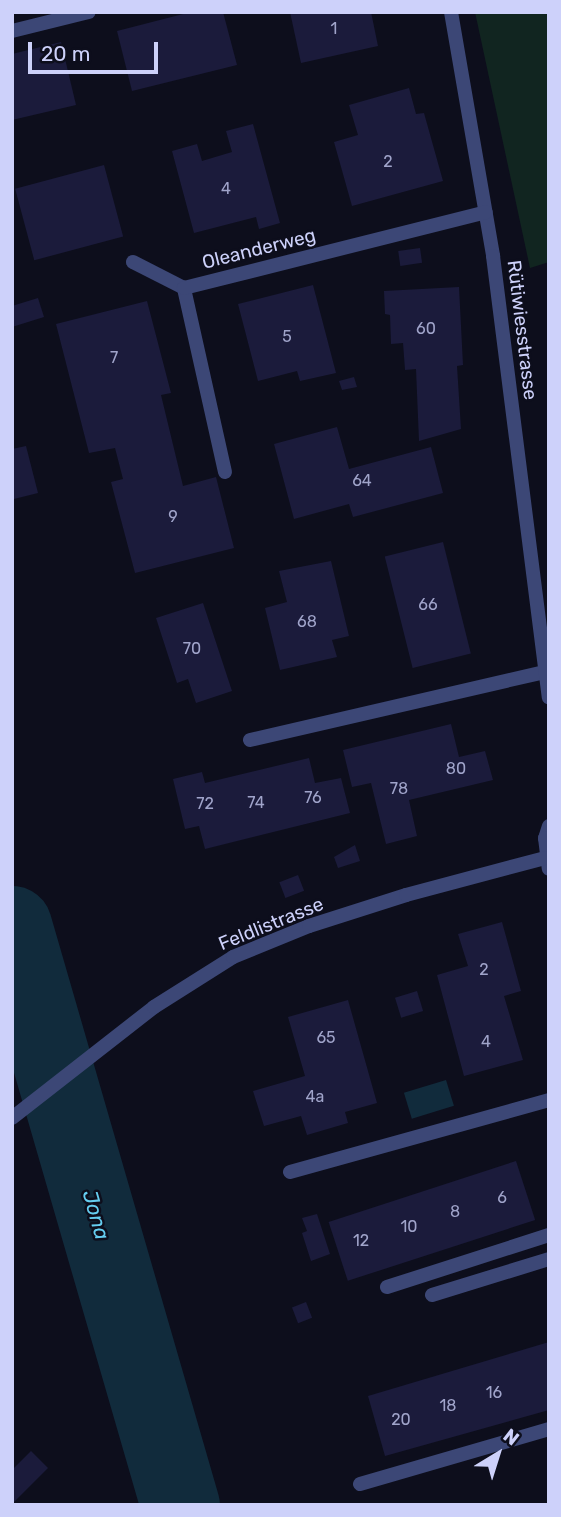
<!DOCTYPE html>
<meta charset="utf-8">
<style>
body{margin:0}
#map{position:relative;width:561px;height:1517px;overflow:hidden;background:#0d0e1c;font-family:Rubik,sans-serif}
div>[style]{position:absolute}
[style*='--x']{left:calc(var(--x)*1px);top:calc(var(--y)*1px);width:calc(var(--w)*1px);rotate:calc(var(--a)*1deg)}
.green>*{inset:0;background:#112520}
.water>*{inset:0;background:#112b3c;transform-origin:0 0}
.river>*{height:79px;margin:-39.5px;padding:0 39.5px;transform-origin:39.5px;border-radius:39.5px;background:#112b3c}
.building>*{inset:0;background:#1b1b3b;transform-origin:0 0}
.service>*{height:14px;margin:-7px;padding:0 7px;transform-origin:7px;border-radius:7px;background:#3c4776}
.minor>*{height:14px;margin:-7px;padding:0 7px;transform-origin:7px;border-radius:7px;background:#3c4776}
.tertiary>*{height:14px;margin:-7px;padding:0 7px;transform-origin:7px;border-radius:7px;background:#3c4776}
span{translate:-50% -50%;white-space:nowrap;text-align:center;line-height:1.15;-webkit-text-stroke:5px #0d0e1c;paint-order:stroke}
.number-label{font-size:16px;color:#a0a4ca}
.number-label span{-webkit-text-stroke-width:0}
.street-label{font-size:19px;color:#cdd1fa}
.water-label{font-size:21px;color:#65cdf0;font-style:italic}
.frame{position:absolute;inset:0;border:14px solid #cdd1fa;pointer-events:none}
.north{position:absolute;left:463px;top:1419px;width:70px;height:70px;-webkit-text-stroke:5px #0d0e1c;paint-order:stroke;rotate:38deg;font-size:19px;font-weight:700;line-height:28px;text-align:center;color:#cdd1fa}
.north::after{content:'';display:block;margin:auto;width:24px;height:32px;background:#cdd1fa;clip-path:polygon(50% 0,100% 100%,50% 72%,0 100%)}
.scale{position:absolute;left:28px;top:42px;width:130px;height:32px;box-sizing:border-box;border:4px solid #cdd1fa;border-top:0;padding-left:9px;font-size:21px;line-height:24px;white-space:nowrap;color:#cdd1fa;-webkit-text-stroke:5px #0d0e1c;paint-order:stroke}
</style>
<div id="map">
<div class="green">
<div style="clip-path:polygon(475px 12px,549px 12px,549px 262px,530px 268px)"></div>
</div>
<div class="water">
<div style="left:446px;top:1080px;width:27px;height:44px;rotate:73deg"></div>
</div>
<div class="river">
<div style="--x:12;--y:925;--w:604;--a:73.85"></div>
</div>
<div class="building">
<div style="clip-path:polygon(191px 12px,223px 12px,237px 65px,132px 91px,117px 31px)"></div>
<div style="clip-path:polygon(290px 12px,371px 12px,378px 46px,301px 63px)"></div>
<div style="clip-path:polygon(61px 42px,76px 105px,12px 120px,12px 54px)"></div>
<div style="clip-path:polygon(409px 88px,416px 114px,424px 113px,443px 181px,352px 206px,334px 142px,358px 135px,349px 105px)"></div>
<div style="clip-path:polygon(253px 124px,280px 223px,259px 229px,256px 217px,194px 233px,172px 151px,197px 144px,202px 161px,232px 152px,226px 131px)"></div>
<div style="left:104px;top:165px;width:74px;height:92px;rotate:75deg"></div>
<div style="left:420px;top:248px;width:15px;height:22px;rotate:82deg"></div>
<div style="clip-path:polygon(313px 285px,336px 373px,300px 381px,297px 371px,258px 381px,238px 304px)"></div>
<div style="clip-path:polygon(459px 287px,463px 365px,457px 366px,461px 429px,419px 441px,416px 369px,405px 370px,403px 343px,391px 344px,390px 315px,385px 314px,384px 291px)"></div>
<div style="clip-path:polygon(38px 298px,44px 317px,12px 327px,12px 306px)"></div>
<div style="clip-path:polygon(147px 301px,171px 393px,161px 395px,183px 486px,216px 477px,234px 548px,135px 573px,111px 482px,123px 479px,115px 448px,89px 453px,56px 324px)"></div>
<div style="clip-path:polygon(354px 377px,357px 387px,342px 390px,339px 381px)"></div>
<div style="clip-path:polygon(337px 427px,349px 469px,431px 447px,443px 493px,353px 517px,349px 504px,294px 519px,274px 444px)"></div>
<div style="clip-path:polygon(26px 446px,38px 493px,14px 499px,12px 449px)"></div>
<div style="left:443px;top:542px;width:115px;height:60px;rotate:76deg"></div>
<div style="clip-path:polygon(331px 561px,349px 636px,332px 640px,337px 657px,280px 670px,265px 608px,287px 602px,279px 571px)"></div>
<div style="clip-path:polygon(203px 603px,232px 691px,196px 703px,188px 679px,177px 683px,156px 618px)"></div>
<div style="clip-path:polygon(451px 724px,459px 757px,485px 751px,493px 780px,409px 800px,417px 836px,386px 844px,371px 783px,352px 787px,343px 750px)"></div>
<div style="clip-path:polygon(309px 758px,315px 783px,341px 778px,350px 813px,205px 849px,199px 826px,185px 829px,173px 779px,202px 772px,205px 783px)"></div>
<div style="clip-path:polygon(355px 845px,360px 861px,338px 868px,334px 857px)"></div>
<div style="left:298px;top:875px;width:17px;height:20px;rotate:69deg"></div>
<div style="clip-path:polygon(502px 922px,521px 991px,504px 996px,523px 1060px,464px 1076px,437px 975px,468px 966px,458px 934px)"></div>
<div style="left:417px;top:991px;width:21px;height:23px;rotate:73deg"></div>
<div style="clip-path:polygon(348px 1000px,377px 1103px,345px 1112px,348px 1123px,307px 1135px,301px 1116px,264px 1126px,253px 1091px,305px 1076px,288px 1017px)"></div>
<div style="left:516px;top:1161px;width:62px;height:197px;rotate:72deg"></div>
<div style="clip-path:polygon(317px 1214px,330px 1254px,311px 1261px,302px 1233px,307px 1231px,302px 1218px)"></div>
<div style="left:306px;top:1302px;width:17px;height:15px;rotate:69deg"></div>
<div style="clip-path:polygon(549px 1342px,549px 1410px,385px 1456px,368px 1396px)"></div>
<div style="clip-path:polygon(31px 1451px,48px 1468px,12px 1504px,12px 1470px)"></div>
</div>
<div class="service">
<div style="--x:250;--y:740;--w:303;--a:-13"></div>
<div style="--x:290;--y:1172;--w:269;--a:-15.5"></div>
<div style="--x:387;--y:1287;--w:170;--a:-17.8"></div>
<div style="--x:432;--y:1295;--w:122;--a:-17.1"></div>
<div style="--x:360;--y:1484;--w:197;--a:-16.2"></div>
</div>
<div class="minor">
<div style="--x:451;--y:12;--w:248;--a:80.2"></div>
<div style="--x:493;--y:256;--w:445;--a:82.8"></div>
<div style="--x:12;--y:31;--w:79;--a:-13.9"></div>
<div style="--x:133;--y:262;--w:57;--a:27"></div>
<div style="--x:225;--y:472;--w:189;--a:-102.6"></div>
<div style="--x:184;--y:288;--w:311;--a:-14.1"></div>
</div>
<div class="tertiary">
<div style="--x:549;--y:826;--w:13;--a:108"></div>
<div style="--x:545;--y:838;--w:31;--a:83"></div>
<div style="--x:12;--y:1118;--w:180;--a:-38"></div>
<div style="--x:154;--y:1007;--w:93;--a:-32.3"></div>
<div style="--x:233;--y:957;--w:82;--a:-22.2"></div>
<div style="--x:309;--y:926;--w:102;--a:-17.7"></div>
<div style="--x:406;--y:895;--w:144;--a:-14.9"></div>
</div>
<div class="number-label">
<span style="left:334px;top:29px">1</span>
<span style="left:388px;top:162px">2</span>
<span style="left:226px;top:189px">4</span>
<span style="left:426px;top:329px">60</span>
<span style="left:287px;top:337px">5</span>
<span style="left:114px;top:358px">7</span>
<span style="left:362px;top:481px">64</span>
<span style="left:173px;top:517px">9</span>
<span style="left:428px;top:605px">66</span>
<span style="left:307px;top:622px">68</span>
<span style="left:192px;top:649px">70</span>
<span style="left:456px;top:769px">80</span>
<span style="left:399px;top:789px">78</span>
<span style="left:313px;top:798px">76</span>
<span style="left:256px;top:803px">74</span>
<span style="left:205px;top:804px">72</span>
<span style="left:484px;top:970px">2</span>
<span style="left:326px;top:1038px">65</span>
<span style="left:486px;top:1042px">4</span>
<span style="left:315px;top:1097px">4a</span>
<span style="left:502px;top:1198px">6</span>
<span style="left:455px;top:1212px">8</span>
<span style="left:409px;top:1227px">10</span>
<span style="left:361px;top:1241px">12</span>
<span style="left:494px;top:1393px">16</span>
<span style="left:448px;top:1406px">18</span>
<span style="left:401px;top:1420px">20</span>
</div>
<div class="street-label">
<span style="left:259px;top:249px;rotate:-14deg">Oleanderweg</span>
<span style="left:522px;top:330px;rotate:83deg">Rütiwiesstrasse</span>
<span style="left:271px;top:924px;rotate:-22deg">Feldlistrasse</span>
</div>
<div class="water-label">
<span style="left:96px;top:1215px;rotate:74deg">Jona</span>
</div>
<div class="frame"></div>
<div class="north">N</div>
<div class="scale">20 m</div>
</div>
